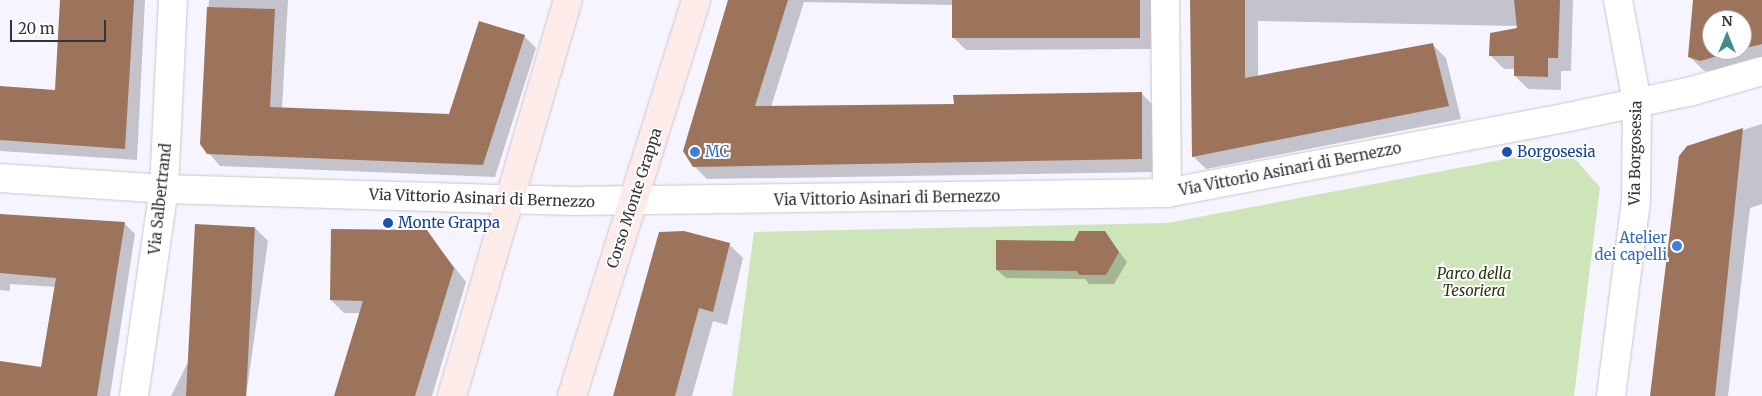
<!DOCTYPE html>
<style>
body{margin:0}
#map{position:relative;width:1762px;height:396px;overflow:hidden;background:#f6f4fe;font-family:Merriweather,serif}
div>[style]{position:absolute}
[style*='--x']{left:calc(var(--x)*1px);top:calc(var(--y)*1px);width:calc(var(--w)*1px);rotate:calc(var(--a)*1deg)}
.green>*{inset:0;background:#cee4b9}
.shadow>*{inset:0;background:#0003}
.building>*{inset:0;background:#9c745b;transform-origin:0 0}
.roads{filter:drop-shadow(0 0 1px #c8c6cf) drop-shadow(0 0 1px #c8c6cf)}
.street>*{height:28px;margin:-14px;padding:0 14px;transform-origin:14px;border-radius:14px;background:#fff}
.secondary>*{height:28px;margin:-14px;padding:0 14px;transform-origin:14px;border-radius:14px;background:#fcebe8}
.dots>*{width:14px;height:14px;translate:-50% -50%;box-sizing:border-box;border:2px solid #fff;border-radius:50%}
span{translate:-50% -50%;white-space:nowrap;text-align:center;line-height:1.15;-webkit-text-stroke:4px #fff;paint-order:stroke}
.shop-label{font-size:15px;color:#366cbe}
.left{translate:0 -50%;text-align:left}
.right{translate:-100% -50%;text-align:right}
.transit-label{font-size:15px;color:#164399}
.street-label{font-size:15px;color:#343337}
.park-label{font-size:15px;color:#253809;font-style:italic}
.north{position:absolute;left:1702px;top:10px;width:50px;height:50px;box-sizing:border-box;background:#fff;border:1px solid #aeadaf;border-radius:50%;rotate:0deg;font-size:14px;font-weight:700;line-height:20px;text-align:center;color:#343337}
.north::after{content:'';display:block;margin:auto;width:18px;height:22px;background:#448c8a;clip-path:polygon(50% 0,100% 100%,50% 72%,0 100%)}
.scale{position:absolute;left:10px;top:20px;width:96px;height:22px;box-sizing:border-box;border:2px solid #343337;border-top:0;padding-left:6px;font-size:15px;line-height:18px;white-space:nowrap;color:#343337;-webkit-text-stroke:4px #fff;paint-order:stroke}
</style>
<div id="map">
<div class="green">
<div style="clip-path:polygon(1565px 148px,1600px 187px,1574px 396px,732px 396px,754px 232px,1167px 223px)"></div>
</div>
<div class="shadow">
<div style="clip-path:polygon(61px 0,145px 0,137px 160px,0 151px,0 87px,56px 91px)"></div>
<div style="clip-path:polygon(209px 0,288px 0,282px 109px,450px 115px,524px 36px,536px 48px,495px 177px,220px 166px,201px 144px)"></div>
<div style="clip-path:polygon(731px 0,1152px 0,1153px 49px,966px 50px,953px 37px,953px 5px,804px 2px,771px 107px,955px 105px,1141px 93px,1154px 106px,1154px 172px,707px 179px,694px 166px)"></div>
<div style="clip-path:polygon(1191px 0,1573px 0,1571px 71px,1561px 71px,1561px 90px,1528px 89px,1515px 76px,1515px 69px,1504px 69px,1490px 55px,1518px 26px,1258px 21px,1258px 77px,1433px 45px,1446px 58px,1461px 119px,1206px 169px,1193px 156px)"></div>
<div style="clip-path:polygon(evenodd,1696px 0,1762px 0,1762px 60px,1714px 74px,1703px 70px,1690px 57px,1696px 0,1712px 20px,1742px 20px,1742px 50px,1712px 50px,1712px 20px)"></div>
<div style="clip-path:polygon(1762px 124px,1762px 204px,1750px 208px,1728px 396px,1651px 396px,1688px 147px)"></div>
<div style="clip-path:polygon(0 216px,124px 223px,135px 234px,110px 396px,0 396px,0 386px,42px 369px,56px 287px,10px 284px,10px 291px,0 290px)"></div>
<div style="clip-path:polygon(255px 228px,268px 241px,246px 396px,171px 396px)"></div>
<div style="clip-path:polygon(427px 232px,466px 282px,432px 396px,335px 396px,361px 313px,344px 313px,331px 300px)"></div>
<div style="clip-path:polygon(1104px 232px,1127px 262px,1114px 284px,1089px 284px,1085px 279px,1006px 278px,997px 270px)"></div>
<div style="clip-path:polygon(729px 244px,743px 258px,727px 325px,713px 321px,692px 396px,614px 396px)"></div>
</div>
<div class="building">
<div style="clip-path:polygon(60px 0,134px 0,125px 149px,0 140px,0 86px,55px 90px)"></div>
<div style="clip-path:polygon(728px 0,788px 0,755px 106px,954px 104px,953px 95px,1142px 92px,1142px 159px,693px 167px,683px 151px)"></div>
<div style="left:952px;top:0;width:188px;height:38px"></div>
<div style="clip-path:polygon(1190px 0,1245px 0,1245px 78px,1433px 43px,1449px 106px,1192px 157px)"></div>
<div style="clip-path:polygon(1514px 0,1560px 0,1558px 58px,1548px 58px,1548px 77px,1514px 76px,1514px 56px,1489px 56px,1490px 33px,1517px 28px)"></div>
<div style="clip-path:polygon(1693px 0,1762px 0,1762px 44px,1742px 49px,1742px 20px,1712px 20px,1712px 50px,1739px 50px,1700px 61px,1688px 57px)"></div>
<div style="clip-path:polygon(207px 7px,275px 9px,270px 107px,449px 114px,479px 21px,525px 35px,483px 165px,207px 154px,200px 144px)"></div>
<div style="clip-path:polygon(1743px 128px,1715px 396px,1650px 396px,1679px 156px,1687px 146px)"></div>
<div style="clip-path:polygon(0 214px,125px 222px,97px 396px,0 396px,0 361px,41px 367px,56px 278px,0 273px)"></div>
<div style="left:195px;top:224px;width:60px;height:174px;rotate:3deg"></div>
<div style="clip-path:polygon(331px 229px,427px 230px,454px 268px,415px 396px,334px 396px,363px 301px,330px 300px)"></div>
<div style="clip-path:polygon(684px 231px,730px 243px,713px 312px,699px 308px,675px 396px,613px 396px,659px 232px)"></div>
<div style="clip-path:polygon(1079px 231px,1105px 231px,1119px 252px,1106px 275px,1079px 275px,1077px 271px,996px 270px,996px 240px,1074px 241px)"></div>
</div>
<div class="roads">
<div class="street">
<div style="--x:1165;--y:0;--w:193;--a:89.4"></div>
<div style="--x:0;--y:178;--w:164;--a:3.8"></div>
<div style="--x:164;--y:189;--w:408;--a:1.7"></div>
<div style="--x:572;--y:201;--w:595;--a:-0.77"></div>
<div style="--x:1167;--y:193;--w:409;--a:-10.7"></div>
<div style="--x:1569;--y:117;--w:126;--a:-11.9"></div>
<div style="--x:1692;--y:91;--w:73;--a:-15.9"></div>
<div style="--x:134;--y:396;--w:209;--a:-81.8"></div>
<div style="--x:164;--y:189;--w:189;--a:-87.3"></div>
<div style="--x:1611;--y:396;--w:198;--a:-82.7"></div>
<div style="--x:1636;--y:200;--w:98;--a:-89.4"></div>
<div style="--x:1637;--y:102;--w:104;--a:-100.6"></div>
</div>
<div class="secondary">
<div style="--x:452;--y:396;--w:413;--a:-73.7"></div>
<div style="--x:572;--y:396;--w:415;--a:-72.6"></div>
</div>
</div>
<div class="dots">
<div style="left:695px;top:152px;background:#3f7fe0"></div>
<div style="left:1507px;top:152px;background:#1a4fb4"></div>
<div style="left:388px;top:223px;background:#1a4fb4"></div>
<div style="left:1677px;top:246px;background:#3f7fe0"></div>
</div>
<div class="shop-label">
<span class="left" style="left:705px;top:152px">MC</span>
<span class="right" style="left:1667px;top:246px">Atelier<br>dei capelli</span>
</div>
<div class="transit-label">
<span class="left" style="left:1517px;top:152px">Borgosesia</span>
<span class="left" style="left:398px;top:223px">Monte Grappa</span>
</div>
<div class="street-label">
<span style="left:1635px;top:153px;rotate:-89deg">Via Borgosesia</span>
<span style="left:1290px;top:169px;rotate:-11deg">Via Vittorio Asinari di Bernezzo</span>
<span style="left:482px;top:198px;rotate:2deg">Via Vittorio Asinari di Bernezzo</span>
<span style="left:634px;top:198px;rotate:-72deg">Corso Monte Grappa</span>
<span style="left:887px;top:198px;rotate:-1deg">Via Vittorio Asinari di Bernezzo</span>
<span style="left:160px;top:199px;rotate:-84deg">Via Salbertrand</span>
</div>
<div class="park-label">
<span style="left:1474px;top:282px">Parco della<br>Tesoriera</span>
</div>
<div class="north">N</div>
<div class="scale">20 m</div>
</div>
